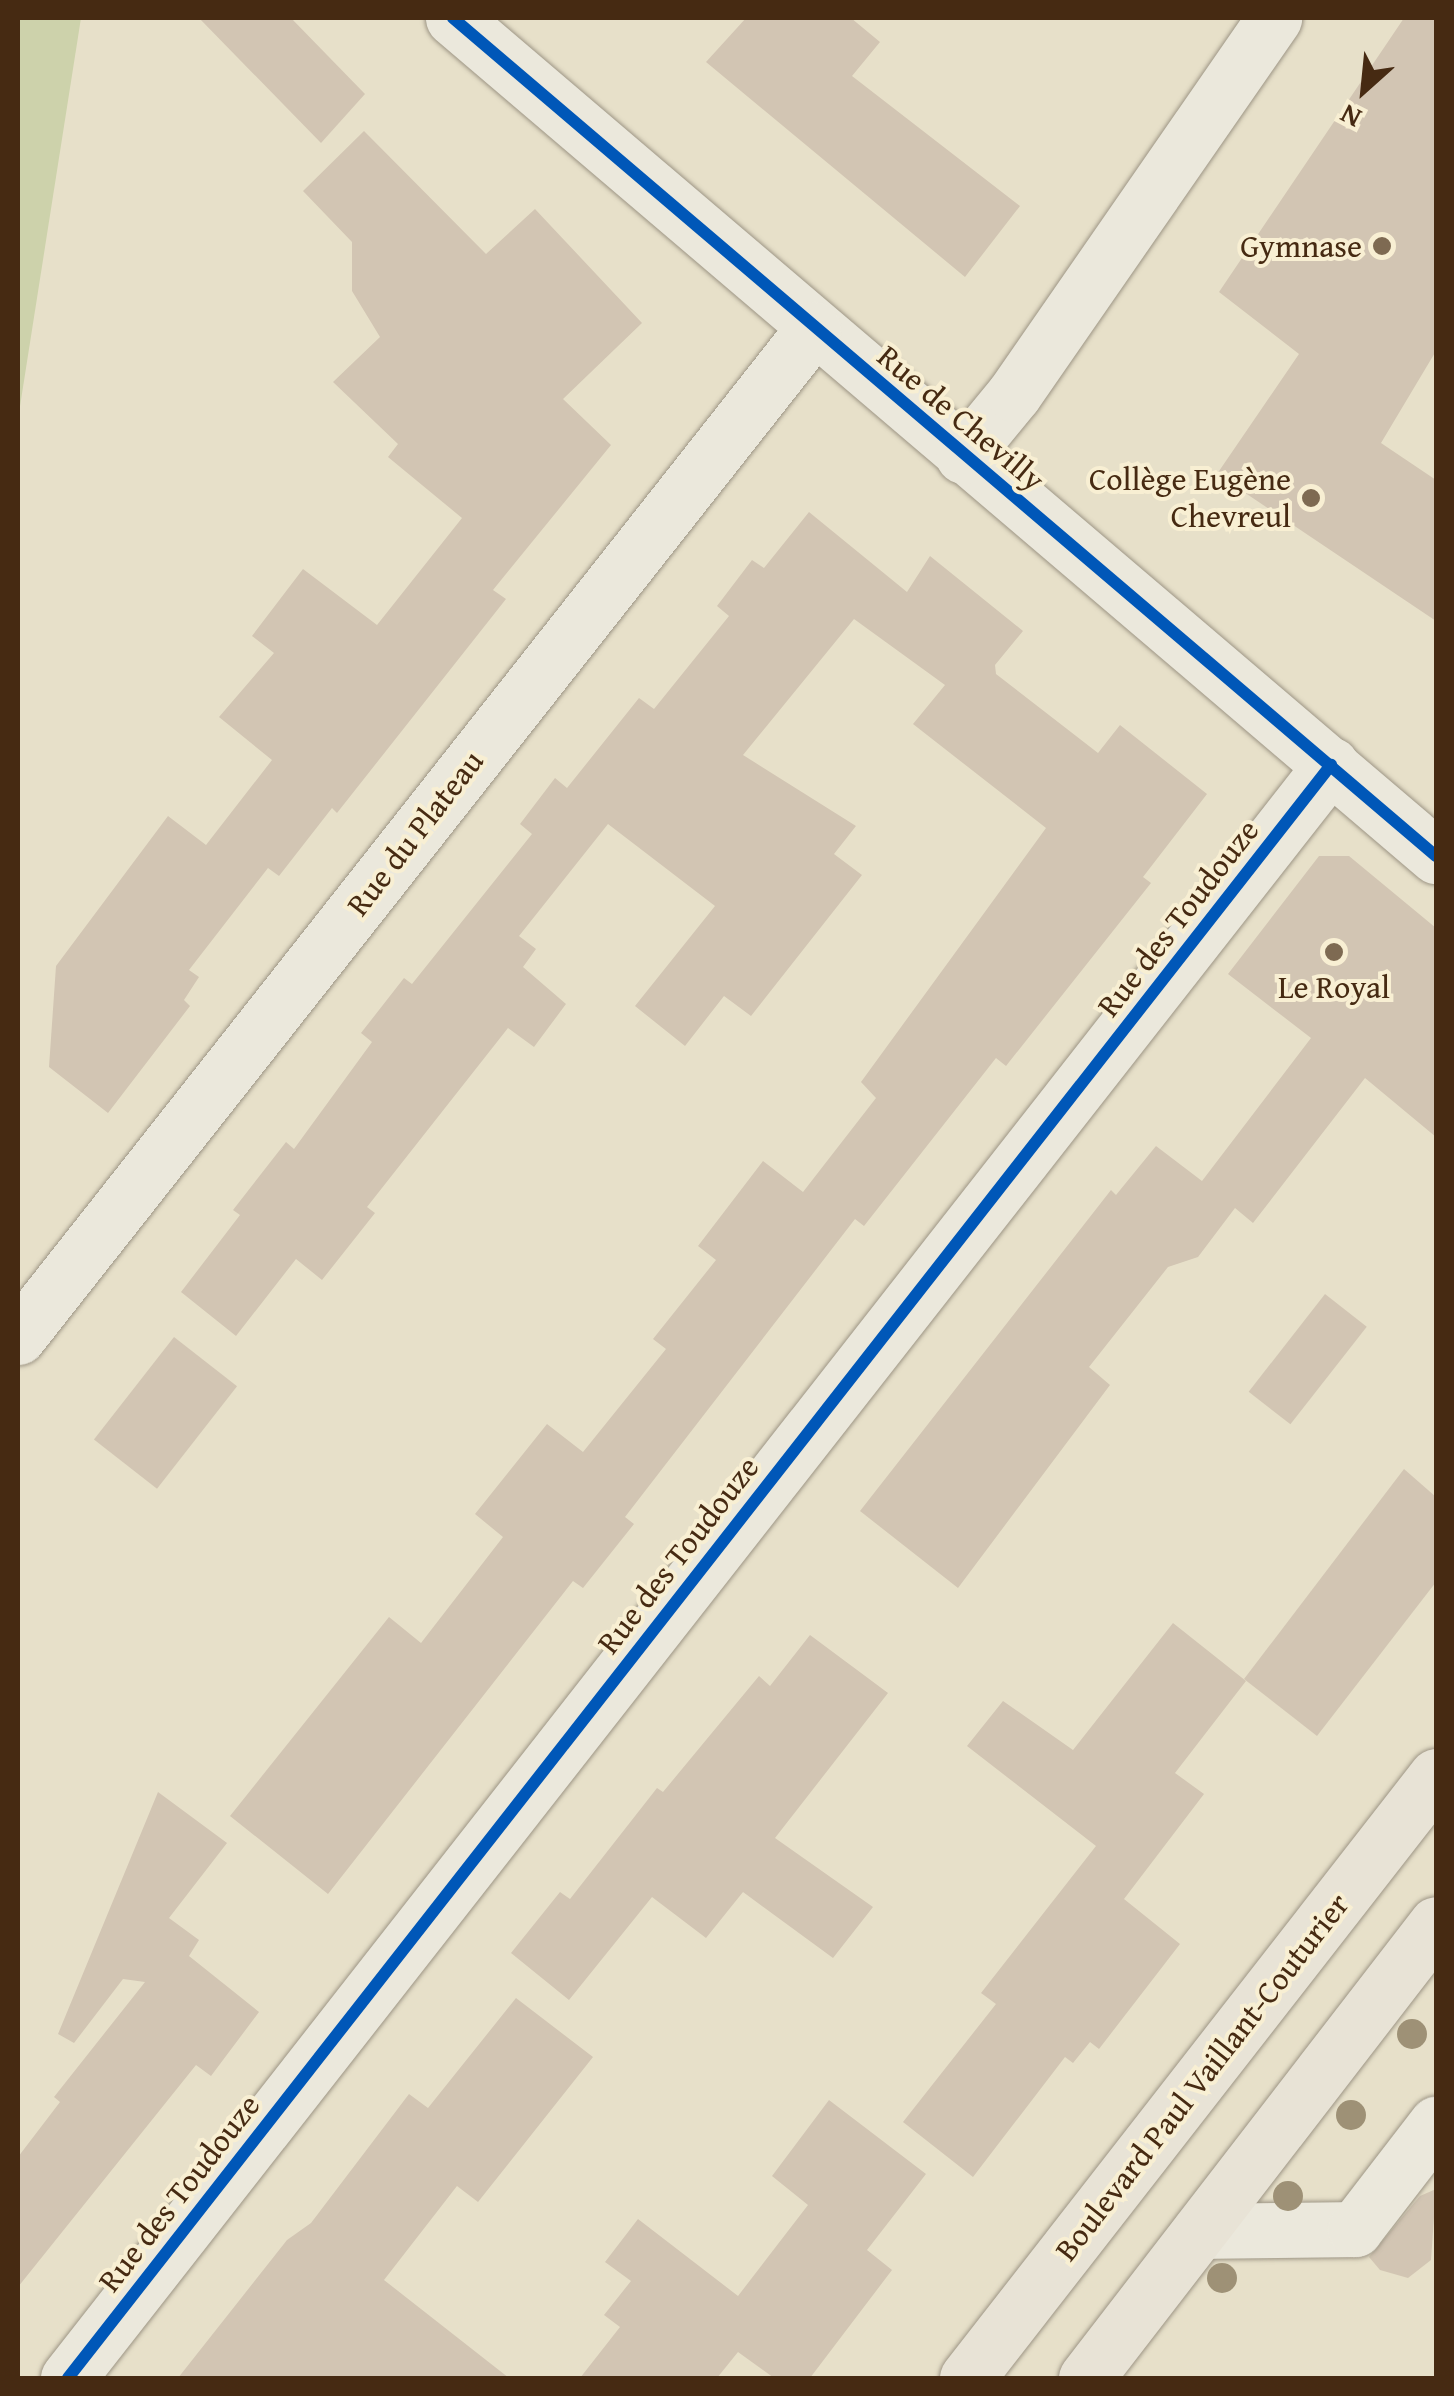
<!DOCTYPE html>
<meta charset="utf-8">
<style>
body{margin:0}
#map{position:relative;width:1454px;height:2396px;overflow:hidden;background:#e7e0c9;font-family:"Gentium Book Plus",serif}
div>[style]{position:absolute}
[style*='--x']{left:calc(var(--x)*1px);top:calc(var(--y)*1px);width:calc(var(--w)*1px);rotate:calc(var(--a)*1deg)}
.green>*{inset:0;background:#cdd2ab}
.building>*{inset:0;background:#d2c5b3;transform-origin:0 0}
.roads{filter:drop-shadow(0 0 2px #9d9585) drop-shadow(0 0 2px #9d9585)}
.minor>*{height:55px;margin:-27.5px;padding:0 27.5px;transform-origin:27.5px;border-radius:27.5px;background:#ebe8dc}
.major>*{height:55px;margin:-27.5px;padding:0 27.5px;transform-origin:27.5px;border-radius:27.5px;background:#e8e3d6}
.cycleway>*{height:12px;margin:-6px;padding:0 6px;transform-origin:6px;border-radius:6px;background:#0057b8}
.trees>*{width:30px;height:30px;margin:-15px;border-radius:50%;background:#9e9176}
.dots>*{width:28px;height:28px;translate:-50% -50%;box-sizing:border-box;border:5px solid #f8efd3;border-radius:50%}
span{translate:-50% -50%;white-space:nowrap;text-align:center;line-height:1.15;-webkit-text-stroke:8px #f8efd3;paint-order:stroke}
.poi-label{font-size:32px;color:#462a12}
.right{translate:-100% -50%;text-align:right}
.street-label{font-size:32px;color:#462a12}
.frame{position:absolute;inset:0;border:20px solid #462a12;pointer-events:none}
.north{position:absolute;left:1314px;top:40px;width:100px;height:100px;-webkit-text-stroke:8px #f8efd3;paint-order:stroke;rotate:207deg;font-size:28px;font-weight:700;line-height:40px;text-align:center;color:#462a12}
.north::after{content:'';display:block;margin:auto;width:35px;height:45px;background:#462a12;clip-path:polygon(50% 0,100% 100%,50% 72%,0 100%)}
</style>
<div id="map">
<div class="green">
<div style="clip-path:polygon(18px 18px,81px 18px,18px 419px)"></div>
</div>
<div class="building">
<div style="clip-path:polygon(199px 18px,291px 18px,365px 94px,321px 143px)"></div>
<div style="clip-path:polygon(746px 18px,851px 18px,880px 42px,852px 76px,1020px 206px,965px 277px,706px 62px)"></div>
<div style="clip-path:polygon(1404px 18px,1436px 18px,1436px 351px,1381px 443px,1436px 480px,1436px 621px,1217px 474px,1299px 354px,1219px 292px)"></div>
<div style="clip-path:polygon(364px 131px,486px 254px,535px 209px,642px 323px,563px 399px,611px 445px,493px 590px,506px 599px,337px 813px,332px 808px,279px 876px,268px 868px,189px 970px,199px 977px,184px 1000px,190px 1006px,108px 1113px,49px 1067px,56px 966px,168px 816px,206px 845px,272px 760px,219px 717px,274px 653px,252px 636px,303px 569px,377px 625px,462px 518px,388px 457px,398px 444px,333px 382px,380px 337px,352px 291px,352px 242px,303px 191px)"></div>
<div style="clip-path:polygon(809px 512px,907px 592px,930px 556px,1023px 631px,995px 665px,996px 674px,1098px 753px,1120px 725px,1207px 794px,1143px 877px,1151px 883px,1006px 1066px,996px 1058px,864px 1226px,855px 1219px,625px 1517px,634px 1524px,583px 1588px,573px 1581px,328px 1894px,230px 1816px,389px 1617px,421px 1643px,503px 1537px,475px 1514px,547px 1424px,583px 1452px,666px 1349px,653px 1339px,716px 1260px,698px 1246px,763px 1161px,803px 1192px,876px 1098px,861px 1082px,1046px 828px,913px 724px,945px 685px,854px 619px,743px 755px,856px 826px,834px 854px,862px 875px,751px 1016px,724px 996px,685px 1046px,635px 1006px,715px 906px,608px 824px,519px 936px,536px 949px,523px 967px,566px 1004px,534px 1047px,508px 1028px,367px 1207px,375px 1213px,322px 1280px,296px 1259px,236px 1336px,181px 1292px,240px 1215px,233px 1210px,286px 1142px,294px 1149px,372px 1042px,361px 1033px,404px 978px,412px 984px,532px 834px,520px 824px,555px 778px,567px 788px,639px 698px,654px 709px,729px 616px,717px 606px,752px 560px,764px 568px)"></div>
<div style="clip-path:polygon(1319px 856px,1349px 856px,1436px 928px,1436px 1137px,1365px 1078px,1253px 1223px,1235px 1208px,1198px 1257px,1168px 1267px,1089px 1367px,1110px 1385px,958px 1588px,860px 1511px,1111px 1190px,1116px 1195px,1156px 1146px,1202px 1181px,1311px 1038px,1228px 974px)"></div>
<div style="left:1325px;top:1294px;width:53px;height:124px;rotate:38deg"></div>
<div style="left:174px;top:1337px;width:80px;height:130px;rotate:38deg"></div>
<div style="clip-path:polygon(1404px 1469px,1436px 1497px,1436px 1582px,1317px 1736px,1244px 1679px)"></div>
<div style="clip-path:polygon(1173px 1623px,1246px 1681px,1175px 1773px,1204px 1794px,1124px 1899px,1180px 1944px,1099px 2049px,1090px 2042px,1073px 2063px,1065px 2057px,973px 2177px,903px 2122px,996px 2004px,981px 1993px,1096px 1846px,967px 1746px,1003px 1701px,1073px 1750px)"></div>
<div style="clip-path:polygon(810px 1635px,888px 1693px,775px 1838px,873px 1907px,833px 1958px,743px 1892px,706px 1938px,652px 1897px,569px 2000px,511px 1953px,560px 1892px,570px 1899px,657px 1788px,663px 1792px,759px 1676px,770px 1686px)"></div>
<div style="clip-path:polygon(158px 1792px,227px 1843px,169px 1918px,199px 1940px,189px 1956px,259px 2012px,211px 2076px,196px 2065px,18px 2287px,18px 2157px,60px 2102px,54px 2097px,145px 1982px,123px 1979px,74px 2043px,58px 2034px)"></div>
<div style="clip-path:polygon(516px 1998px,593px 2057px,478px 2202px,457px 2186px,384px 2280px,509px 2378px,178px 2378px,287px 2240px,311px 2223px,409px 2094px,428px 2108px)"></div>
<div style="clip-path:polygon(829px 2100px,926px 2174px,867px 2250px,892px 2270px,810px 2378px,774px 2378px,738px 2352px,717px 2378px,580px 2378px,620px 2327px,604px 2315px,631px 2281px,605px 2262px,638px 2219px,738px 2296px,808px 2205px,772px 2176px)"></div>
<div style="clip-path:polygon(1436px 2189px,1431px 2260px,1408px 2278px,1380px 2270px,1369px 2257px,1420px 2196px)"></div>
</div>
<div class="roads">
<div class="minor">
<div style="--x:453;--y:18;--w:1292;--a:40.45"></div>
<div style="--x:963;--y:456;--w:80;--a:-50.6"></div>
<div style="--x:1014;--y:394;--w:457;--a:-55.3"></div>
<div style="--x:18;--y:1337;--w:1284;--a:-51.74"></div>
<div style="--x:1200;--y:2231;--w:155;--a:-0.7"></div>
<div style="--x:1355;--y:2229;--w:133;--a:-52.4"></div>
<div style="--x:68;--y:2378;--w:2049;--a:-51.94"></div>
</div>
<div class="major">
<div style="--x:967;--y:2378;--w:763;--a:-52.08"></div>
<div style="--x:1086;--y:2378;--w:573;--a:-52.37"></div>
</div>
</div>
<div class="cycleway">
<div style="--x:453;--y:18;--w:1292;--a:40.45"></div>
<div style="--x:68;--y:2378;--w:2049;--a:-51.94"></div>
</div>
<div class="trees">
<div style="left:1412px;top:2034px"></div>
<div style="left:1351px;top:2115px"></div>
<div style="left:1288px;top:2196px"></div>
<div style="left:1222px;top:2278px"></div>
</div>
<div class="dots">
<div style="left:1382px;top:246px;background:#7e6a52"></div>
<div style="left:1311px;top:498px;background:#7e6a52"></div>
<div style="left:1334px;top:952px;background:#7e6a52"></div>
</div>
<div class="poi-label">
<span class="right" style="left:1362px;top:246px">Gymnase</span>
<span class="right" style="left:1291px;top:498px">Collège Eugène<br>Chevreul</span>
<span style="left:1334px;top:987px">Le Royal</span>
</div>
<div class="street-label">
<span style="left:961px;top:418px;rotate:40deg">Rue de Chevilly</span>
<span style="left:415px;top:833px;rotate:-52deg">Rue du Plateau</span>
<span style="left:1178px;top:918px;rotate:-52deg">Rue des Toudouze</span>
<span style="left:678px;top:1555px;rotate:-52deg">Rue des Toudouze</span>
<span style="left:1202px;top:2077px;rotate:-52deg">Boulevard Paul Vaillant-Couturier</span>
<span style="left:179px;top:2193px;rotate:-52deg">Rue des Toudouze</span>
</div>
<div class="frame"></div>
<div class="north">N</div>
</div>
